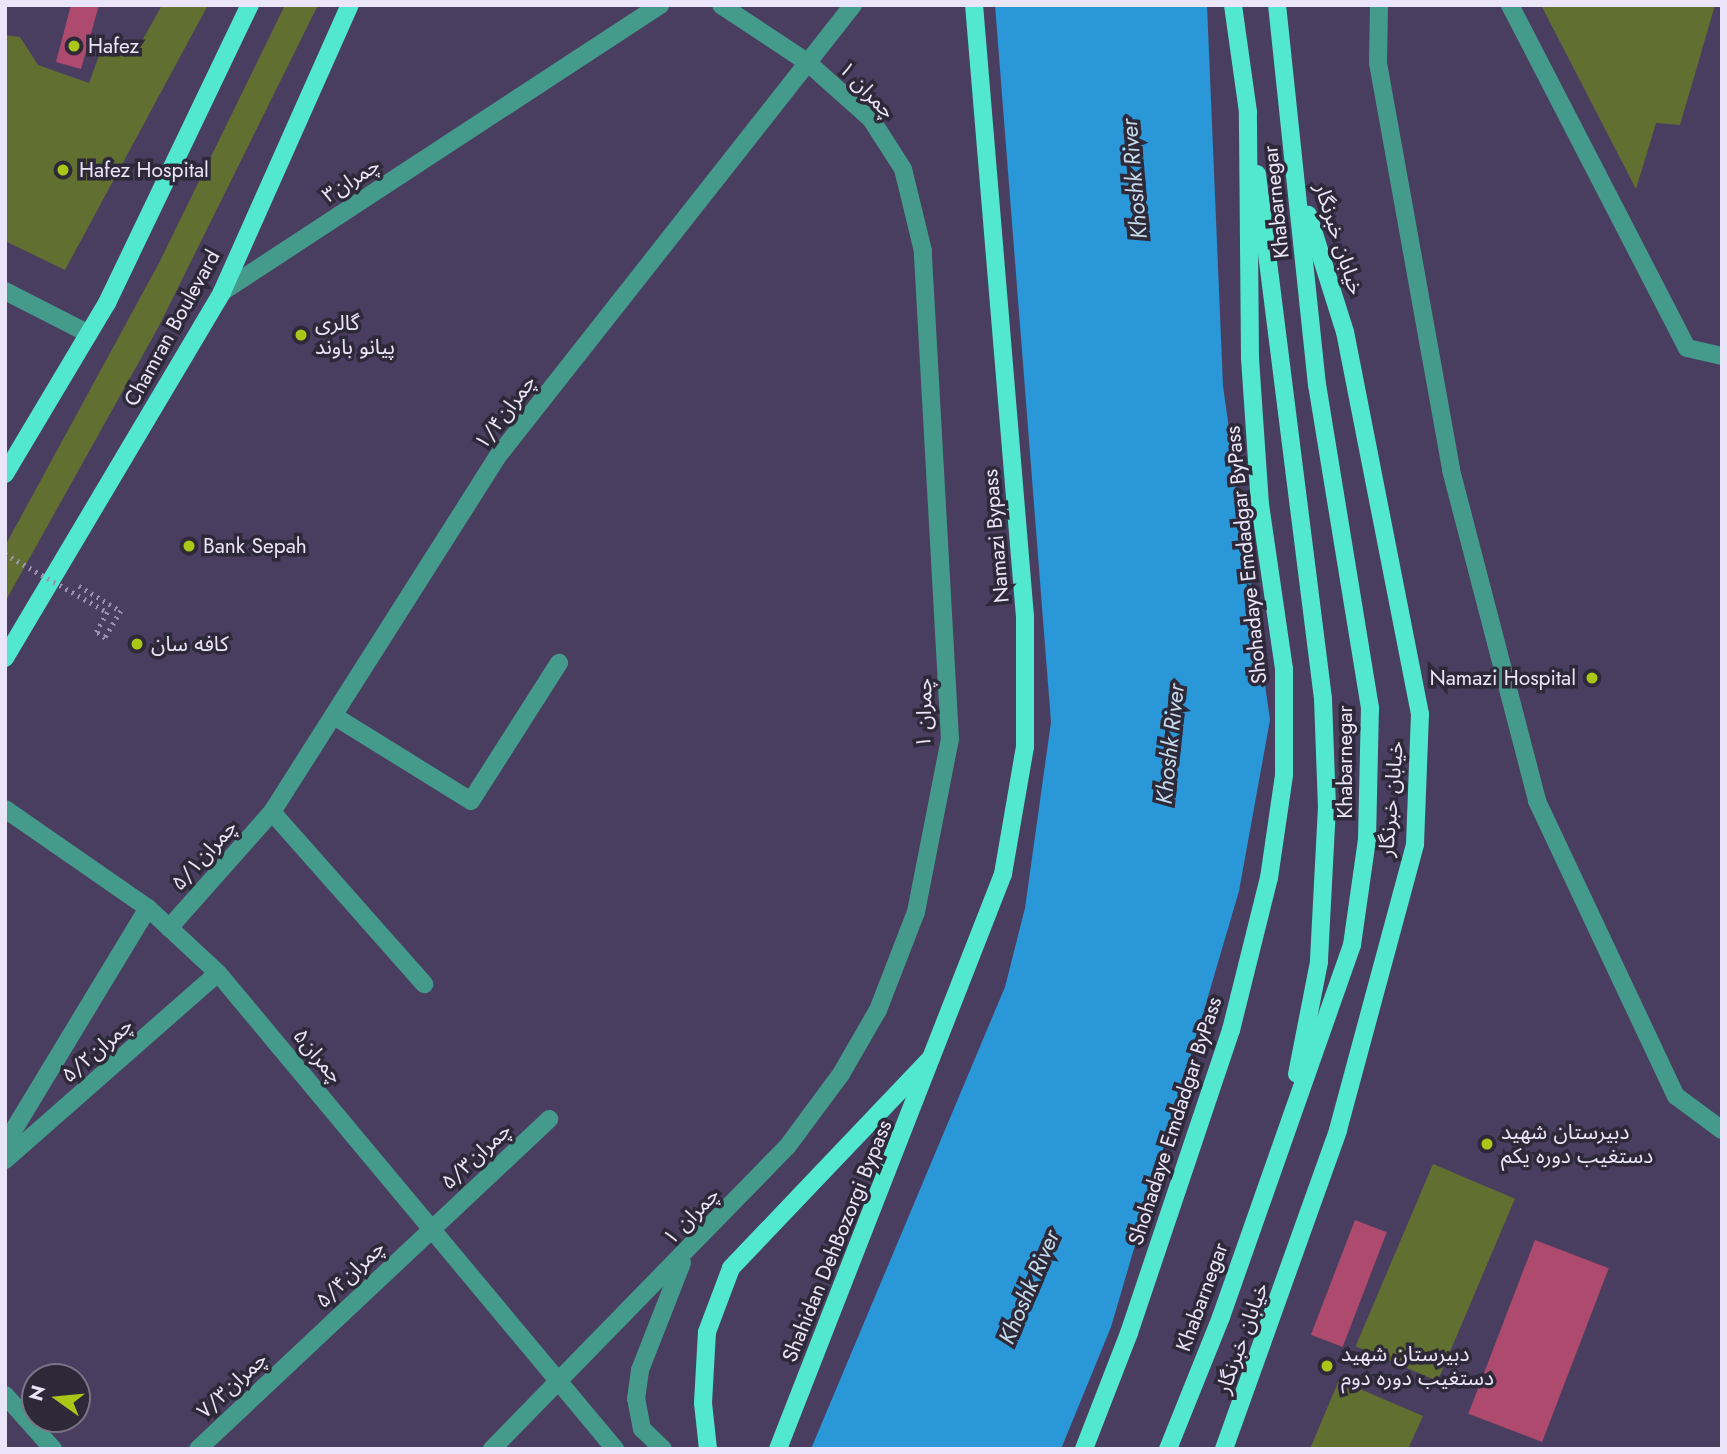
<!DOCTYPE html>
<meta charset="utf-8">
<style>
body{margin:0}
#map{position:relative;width:1727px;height:1454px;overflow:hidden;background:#4a3e60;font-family:Jost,"Noto Sans Arabic",sans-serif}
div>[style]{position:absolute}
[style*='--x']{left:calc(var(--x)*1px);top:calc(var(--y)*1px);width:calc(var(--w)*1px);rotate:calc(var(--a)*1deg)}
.green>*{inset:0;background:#616f31;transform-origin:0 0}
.water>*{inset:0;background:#2a98d8}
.building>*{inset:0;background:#ad4a6e;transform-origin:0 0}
.path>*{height:4.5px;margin-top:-2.25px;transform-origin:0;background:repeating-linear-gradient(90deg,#9b92ad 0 2px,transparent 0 7px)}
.minor>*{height:18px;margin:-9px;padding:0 9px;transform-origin:9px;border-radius:9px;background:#449b8b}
.major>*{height:18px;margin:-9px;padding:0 9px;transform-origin:9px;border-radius:9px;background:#51e8cf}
.path-bridge>*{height:4.5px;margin-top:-2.25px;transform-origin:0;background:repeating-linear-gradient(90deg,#9b92ad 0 2px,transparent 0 7px)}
.dots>*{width:19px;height:19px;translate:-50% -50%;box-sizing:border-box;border:4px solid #2e2938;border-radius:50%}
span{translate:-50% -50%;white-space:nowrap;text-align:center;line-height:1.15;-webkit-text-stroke:7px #2e2938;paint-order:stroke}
.poi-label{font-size:21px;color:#ebe5fa}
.left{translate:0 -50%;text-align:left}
.right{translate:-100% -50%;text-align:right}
.street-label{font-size:21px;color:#ebe5fa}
.water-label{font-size:23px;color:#c6dcec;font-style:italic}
.frame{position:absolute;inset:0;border:7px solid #ebe5fa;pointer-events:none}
.north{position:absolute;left:21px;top:1363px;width:70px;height:70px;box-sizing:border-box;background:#2e2938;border:2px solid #7a7486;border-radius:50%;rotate:285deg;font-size:19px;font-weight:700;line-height:28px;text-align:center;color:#ebe5fa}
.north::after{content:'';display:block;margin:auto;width:24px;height:32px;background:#aac717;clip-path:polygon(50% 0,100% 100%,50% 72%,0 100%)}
</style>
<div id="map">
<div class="green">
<div style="clip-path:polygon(162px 5px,208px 5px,65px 270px,5px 241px,5px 35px,20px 37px,38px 65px,89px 83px,104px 42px,138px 48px)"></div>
<div style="clip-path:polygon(285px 5px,318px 5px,159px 326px,5px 602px,5px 546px,159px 263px)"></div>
<div style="clip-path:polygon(1541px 5px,1715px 5px,1680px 125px,1656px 123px,1636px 189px)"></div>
<div style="left:1433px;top:1164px;width:89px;height:198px;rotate:23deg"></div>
<div style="clip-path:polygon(1339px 1380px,1423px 1416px,1408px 1449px,1310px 1449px)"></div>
</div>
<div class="water">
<div style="clip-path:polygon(995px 5px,1207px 5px,1223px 386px,1270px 720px,1239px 891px,1111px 1327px,1061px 1449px,811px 1449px,1005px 987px,1025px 908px,1051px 722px)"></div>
</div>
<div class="building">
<div style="clip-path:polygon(71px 5px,99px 5px,81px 69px,56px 62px)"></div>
<div style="left:1355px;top:1220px;width:34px;height:123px;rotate:21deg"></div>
<div style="left:1535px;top:1240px;width:79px;height:186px;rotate:21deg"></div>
</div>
<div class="path">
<div style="--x:79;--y:586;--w:49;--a:30.8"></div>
<div style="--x:121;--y:611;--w:31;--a:121"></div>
<div style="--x:105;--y:638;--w:11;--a:-146"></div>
<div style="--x:96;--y:632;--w:23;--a:-61"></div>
</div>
<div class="minor">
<div style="--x:1379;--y:5;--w:58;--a:91"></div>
<div style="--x:1378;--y:63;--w:413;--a:79.8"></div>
<div style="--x:1451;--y:470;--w:342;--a:75.4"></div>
<div style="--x:1537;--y:801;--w:326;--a:64.8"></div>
<div style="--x:1676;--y:1096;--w:57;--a:36.5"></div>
<div style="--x:1510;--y:5;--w:386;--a:62.7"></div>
<div style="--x:1687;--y:348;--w:36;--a:13"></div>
<div style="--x:5;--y:291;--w:94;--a:27.1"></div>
<div style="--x:222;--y:292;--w:524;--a:-33.23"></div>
<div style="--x:334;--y:716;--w:161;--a:31.8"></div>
<div style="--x:471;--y:801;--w:164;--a:-57.5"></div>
<div style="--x:5;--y:809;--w:174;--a:34.7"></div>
<div style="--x:148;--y:908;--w:96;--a:42.9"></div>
<div style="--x:218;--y:973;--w:620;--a:50.17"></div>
<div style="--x:272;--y:812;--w:230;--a:48.5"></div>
<div style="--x:169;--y:928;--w:155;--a:-48.4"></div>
<div style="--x:272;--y:812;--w:422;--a:-57.6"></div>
<div style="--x:498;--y:456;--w:574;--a:-51.79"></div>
<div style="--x:5;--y:1144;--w:276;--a:-58.8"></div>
<div style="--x:5;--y:1160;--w:283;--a:-41.3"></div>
<div style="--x:5;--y:1395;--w:72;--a:48.4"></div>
<div style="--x:198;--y:1449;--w:482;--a:-43.2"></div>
<div style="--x:492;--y:1449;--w:422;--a:-45.7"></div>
<div style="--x:787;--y:1147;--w:91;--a:-53.5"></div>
<div style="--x:841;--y:1074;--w:74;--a:-60"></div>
<div style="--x:878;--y:1010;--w:105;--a:-68.8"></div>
<div style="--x:916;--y:912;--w:176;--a:-78.9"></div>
<div style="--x:950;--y:739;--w:489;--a:-93.2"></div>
<div style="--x:923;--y:251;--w:84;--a:-103.7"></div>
<div style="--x:903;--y:169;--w:59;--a:-122.6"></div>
<div style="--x:871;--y:119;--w:86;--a:-138.3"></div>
<div style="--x:807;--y:62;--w:103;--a:-146.5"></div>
<div style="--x:663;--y:1449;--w:29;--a:-136"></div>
<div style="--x:642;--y:1429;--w:31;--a:-101"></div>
<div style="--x:636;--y:1399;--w:29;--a:-82"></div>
<div style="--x:640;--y:1370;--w:115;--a:-68.6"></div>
</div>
<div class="major">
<div style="--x:1257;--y:174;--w:529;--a:82.83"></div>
<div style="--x:1323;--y:699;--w:108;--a:87.9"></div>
<div style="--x:1327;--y:807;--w:155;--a:93"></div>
<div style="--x:1319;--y:962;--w:114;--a:101.1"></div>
<div style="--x:5;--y:474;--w:199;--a:-59.2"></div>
<div style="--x:107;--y:303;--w:331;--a:-64.4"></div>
<div style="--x:5;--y:658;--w:425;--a:-59.3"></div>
<div style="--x:222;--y:292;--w:314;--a:-66"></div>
<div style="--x:708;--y:1449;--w:46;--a:-96.2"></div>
<div style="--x:703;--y:1403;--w:71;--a:-86.8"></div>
<div style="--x:707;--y:1332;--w:68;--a:-69.4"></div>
<div style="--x:731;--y:1268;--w:290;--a:-46.4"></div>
<div style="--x:778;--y:1449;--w:617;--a:-68.63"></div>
<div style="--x:1003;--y:874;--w:129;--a:-80.2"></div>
<div style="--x:1025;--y:747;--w:130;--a:-90"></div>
<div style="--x:1025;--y:617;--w:614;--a:-94.76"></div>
<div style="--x:1084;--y:1449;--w:124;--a:-68.8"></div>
<div style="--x:1129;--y:1333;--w:320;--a:-71.4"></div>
<div style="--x:1231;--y:1030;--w:157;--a:-76"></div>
<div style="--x:1269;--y:878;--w:104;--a:-81.7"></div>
<div style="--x:1284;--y:775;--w:106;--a:-90"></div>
<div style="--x:1284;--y:669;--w:166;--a:-98.3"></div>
<div style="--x:1260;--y:505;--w:148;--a:-93.9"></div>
<div style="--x:1250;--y:357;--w:245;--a:-90.5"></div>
<div style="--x:1248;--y:112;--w:108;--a:-98"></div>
<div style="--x:1168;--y:1449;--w:142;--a:-68.1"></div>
<div style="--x:1221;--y:1317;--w:394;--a:-70.6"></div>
<div style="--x:1352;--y:945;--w:107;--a:-81.9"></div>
<div style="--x:1367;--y:839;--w:131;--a:-88.7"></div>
<div style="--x:1370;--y:708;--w:327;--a:-99.3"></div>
<div style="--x:1317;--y:385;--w:382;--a:-96"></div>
<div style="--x:1224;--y:1449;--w:339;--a:-70.3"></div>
<div style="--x:1338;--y:1130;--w:296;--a:-74.9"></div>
<div style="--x:1415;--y:844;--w:130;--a:-87.8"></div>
<div style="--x:1420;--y:714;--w:389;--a:-101.1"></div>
<div style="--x:1345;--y:332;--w:123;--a:-107.5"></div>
</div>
<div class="path-bridge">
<div style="--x:5;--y:554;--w:117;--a:29.6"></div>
</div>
<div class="dots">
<div style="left:74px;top:46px;background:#aac717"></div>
<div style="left:63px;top:170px;background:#aac717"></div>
<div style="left:301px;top:335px;background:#aac717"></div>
<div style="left:189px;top:546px;background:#aac717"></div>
<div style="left:137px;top:644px;background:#aac717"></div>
<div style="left:1592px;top:678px;background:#aac717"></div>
<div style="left:1487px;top:1144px;background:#aac717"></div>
<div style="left:1327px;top:1366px;background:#aac717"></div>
</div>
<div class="poi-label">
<span class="left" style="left:88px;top:46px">Hafez</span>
<span class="left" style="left:79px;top:170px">Hafez Hospital</span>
<span class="left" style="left:315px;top:335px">گالری<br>پیانو باوند</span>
<span class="left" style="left:203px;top:546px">Bank Sepah</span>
<span class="left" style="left:151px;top:644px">کافه سان</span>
<span class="right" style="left:1576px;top:678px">Namazi Hospital</span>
<span class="left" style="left:1501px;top:1144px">دبیرستان شهید<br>دستغیب دوره یکم</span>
<span class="left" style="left:1341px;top:1366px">دبیرستان شهید<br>دستغیب دوره دوم</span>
</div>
<div class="street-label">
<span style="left:867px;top:90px;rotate:46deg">چمران ۱</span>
<span style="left:351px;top:180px;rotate:-33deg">چمران۳</span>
<span style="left:1276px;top:202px;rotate:-96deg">Khabarnegar</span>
<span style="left:1339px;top:239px;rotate:72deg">خیابان خبرنگار</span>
<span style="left:172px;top:328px;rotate:-61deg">Chamran Boulevard</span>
<span style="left:505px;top:412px;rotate:-53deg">چمران۱/۴</span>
<span style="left:996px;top:536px;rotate:-95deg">Namazi Bypass</span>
<span style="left:1246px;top:555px;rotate:-96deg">Shohadaye Emdadgar ByPass</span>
<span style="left:924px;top:713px;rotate:-89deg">چمران ۱</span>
<span style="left:1345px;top:762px;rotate:-90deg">Khabarnegar</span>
<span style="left:1391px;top:799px;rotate:-85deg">خیابان خبرنگار</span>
<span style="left:204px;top:855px;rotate:-48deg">چمران۵/۱</span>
<span style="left:97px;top:1050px;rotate:-41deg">چمران۵/۲</span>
<span style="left:318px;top:1056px;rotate:50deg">چمران۵</span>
<span style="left:1175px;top:1121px;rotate:-72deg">Shohadaye Emdadgar ByPass</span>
<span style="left:476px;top:1156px;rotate:-43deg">چمران۵/۳</span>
<span style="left:691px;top:1216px;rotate:-46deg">چمران ۱</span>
<span style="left:837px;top:1241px;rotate:-68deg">Shahidan DehBozorgi Bypass</span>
<span style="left:350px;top:1274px;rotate:-44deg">چمران۵/۴</span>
<span style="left:1202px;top:1297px;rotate:-70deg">Khabarnegar</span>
<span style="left:1242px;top:1338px;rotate:-70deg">خیابان خبرنگار</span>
<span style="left:232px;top:1385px;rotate:-43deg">چمران۷/۳</span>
</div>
<div class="water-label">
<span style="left:1134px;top:179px;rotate:-95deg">Khoshk River</span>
<span style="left:1170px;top:744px;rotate:-84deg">Khoshk River</span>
<span style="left:1029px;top:1287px;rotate:-67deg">Khoshk River</span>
</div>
<div class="frame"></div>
<div class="north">N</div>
</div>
